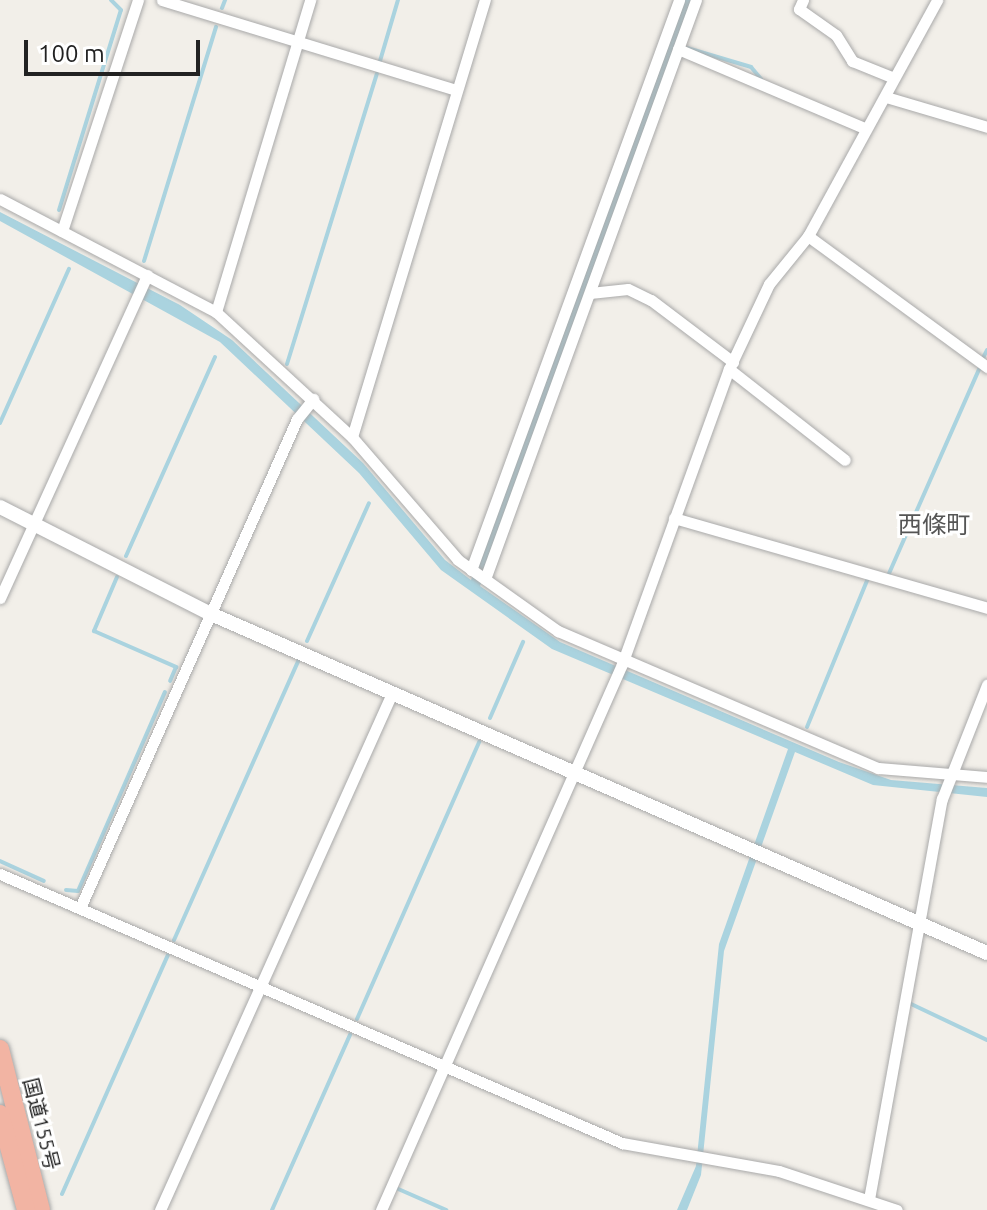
<!DOCTYPE html>
<meta charset="utf-8">
<style>
body{margin:0}
#map{position:relative;width:987px;height:1210px;overflow:hidden;background:#f2efe9;font-family:Ubuntu,"Noto Sans JP",sans-serif}
div>[style]{position:absolute}
[style*='--x']{left:calc(var(--x)*1px);top:calc(var(--y)*1px);width:calc(var(--w)*1px);rotate:calc(var(--a)*1deg)}
.water>*{inset:0;background:#aad3df}
.stream>*{height:4px;margin:-2px;padding:0 2px;transform-origin:2px;border-radius:2px;background:#aad3df}
.roads{filter:drop-shadow(0 0 2px #a9a9a9) drop-shadow(0 0 2px #a9a9a9)}
.minor>*{height:11px;margin:-5.5px;padding:0 5.5px;transform-origin:5.5px;border-radius:5.5px;background:#fff}
.tertiary>*{height:14px;margin:-7px;padding:0 7px;transform-origin:7px;border-radius:7px;background:#fff}
.trunk>*{height:18px;margin:-9px;padding:0 9px;transform-origin:9px;border-radius:9px;background:#f2b4a3}
span{translate:-50% -50%;white-space:nowrap;text-align:center;line-height:1.15;-webkit-text-stroke:6px #fff;paint-order:stroke}
.street-label{font-size:20px;color:#222}
.quarter-label{font-size:24px;color:#555}
.scale{position:absolute;left:24px;top:40px;width:176px;height:36px;box-sizing:border-box;border:4px solid #222;border-top:0;padding-left:10px;font-size:24px;line-height:28px;white-space:nowrap;color:#222;-webkit-text-stroke:6px #fff;paint-order:stroke}
</style>
<div id="map">
<div class="water">
<div style="clip-path:polygon(683px 0,693px 0,480px 586px,560px 642px,839px 762px,891px 780px,987px 788px,987px 797px,873px 785px,795px 752px,724px 951px,701px 1175px,687px 1210px,677px 1210px,696px 1166px,719px 944px,788px 749px,552px 649px,441px 570px,359px 473px,220px 342px,0 221px,0 212px,180px 305px,232px 340px,363px 463px,445px 560px,471px 580px)"></div>
</div>
<div class="stream">
<div style="--x:222;--y:8;--w:9;--a:-69"></div>
<div style="--x:687;--y:48;--w:67;--a:16.5"></div>
<div style="--x:751;--y:67;--w:16;--a:50"></div>
<div style="--x:380;--y:61;--w:64;--a:-73.6"></div>
<div style="--x:59;--y:210;--w:209;--a:-72.8"></div>
<div style="--x:121;--y:10;--w:14;--a:-135"></div>
<div style="--x:144;--y:261;--w:245;--a:-72.9"></div>
<div style="--x:982;--y:360;--w:11;--a:-63"></div>
<div style="--x:287;--y:364;--w:304;--a:-72.8"></div>
<div style="--x:0;--y:423;--w:169;--a:-65.9"></div>
<div style="--x:126;--y:556;--w:218;--a:-65.9"></div>
<div style="--x:117;--y:577;--w:59;--a:113.1"></div>
<div style="--x:94;--y:631;--w:90;--a:23.7"></div>
<div style="--x:176;--y:667;--w:15;--a:113"></div>
<div style="--x:887;--y:578;--w:228;--a:-66.2"></div>
<div style="--x:307;--y:641;--w:151;--a:-65.8"></div>
<div style="--x:490;--y:718;--w:83;--a:-66.5"></div>
<div style="--x:807;--y:727;--w:161;--a:-67.7"></div>
<div style="--x:0;--y:861;--w:48;--a:24.4"></div>
<div style="--x:66;--y:890;--w:12;--a:5"></div>
<div style="--x:78;--y:891;--w:217;--a:-66.4"></div>
<div style="--x:174;--y:940;--w:305;--a:-66"></div>
<div style="--x:909;--y:1003;--w:86;--a:25.4"></div>
<div style="--x:357;--y:1019;--w:303;--a:-66.2"></div>
<div style="--x:396;--y:1188;--w:55;--a:23.7"></div>
<div style="--x:62;--y:1194;--w:261;--a:-66.1"></div>
<div style="--x:272;--y:1210;--w:192;--a:-66"></div>
</div>
<div class="roads">
<div class="minor">
<div style="--x:162;--y:0;--w:308;--a:17"></div>
<div style="--x:803;--y:0;--w:10;--a:114"></div>
<div style="--x:799;--y:9;--w:45;--a:35.1"></div>
<div style="--x:836;--y:35;--w:31;--a:58"></div>
<div style="--x:852;--y:61;--w:45;--a:22"></div>
<div style="--x:678;--y:49;--w:202;--a:23"></div>
<div style="--x:886;--y:97;--w:105;--a:16.5"></div>
<div style="--x:0;--y:199;--w:244;--a:27.6"></div>
<div style="--x:216;--y:312;--w:185;--a:42.6"></div>
<div style="--x:352;--y:437;--w:162;--a:49.2"></div>
<div style="--x:458;--y:560;--w:123;--a:35.4"></div>
<div style="--x:558;--y:631;--w:348;--a:23.2"></div>
<div style="--x:878;--y:768;--w:109;--a:4.7"></div>
<div style="--x:62;--y:231;--w:243;--a:-71.8"></div>
<div style="--x:808;--y:236;--w:222;--a:36.2"></div>
<div style="--x:590;--y:293;--w:38;--a:-6"></div>
<div style="--x:628;--y:289;--w:25;--a:26"></div>
<div style="--x:651;--y:300;--w:103;--a:37.1"></div>
<div style="--x:216;--y:312;--w:326;--a:-73.2"></div>
<div style="--x:729;--y:369;--w:147;--a:38.1"></div>
<div style="--x:352;--y:437;--w:457;--a:-73.1"></div>
<div style="--x:674;--y:518;--w:326;--a:16"></div>
<div style="--x:471;--y:570;--w:607;--a:-69.95"></div>
<div style="--x:485;--y:579;--w:616;--a:-69.98"></div>
<div style="--x:0;--y:598;--w:355;--a:-65.5"></div>
<div style="--x:0;--y:874;--w:678;--a:23.39"></div>
<div style="--x:622;--y:1143;--w:159;--a:10.1"></div>
<div style="--x:779;--y:1171;--w:124;--a:18.3"></div>
<div style="--x:80;--y:908;--w:535;--a:-66.07"></div>
<div style="--x:297;--y:419;--w:26;--a:-51"></div>
<div style="--x:869;--y:1199;--w:407;--a:-79.7"></div>
<div style="--x:942;--y:799;--w:123;--a:-68.5"></div>
<div style="--x:160;--y:1210;--w:567;--a:-65.83"></div>
<div style="--x:381;--y:1210;--w:597;--a:-66.18"></div>
<div style="--x:622;--y:664;--w:314;--a:-70.1"></div>
<div style="--x:729;--y:369;--w:94;--a:-64.8"></div>
<div style="--x:769;--y:284;--w:62;--a:-50.9"></div>
<div style="--x:808;--y:236;--w:269;--a:-61.3"></div>
</div>
<div class="tertiary">
<div style="--x:0;--y:507;--w:237;--a:26.9"></div>
<div style="--x:211;--y:614;--w:847;--a:23.6"></div>
</div>
<div class="trunk">
<div style="--x:0;--y:1049;--w:166;--a:75.7"></div>
<div style="--x:0;--y:1114;--w:99;--a:74.8"></div>
</div>
</div>
<div class="street-label">
<span style="left:42px;top:1124px;rotate:76deg">国道155号</span>
</div>
<div class="quarter-label">
<span style="left:934px;top:525px">西條町</span>
</div>
<div class="scale">100 m</div>
</div>
